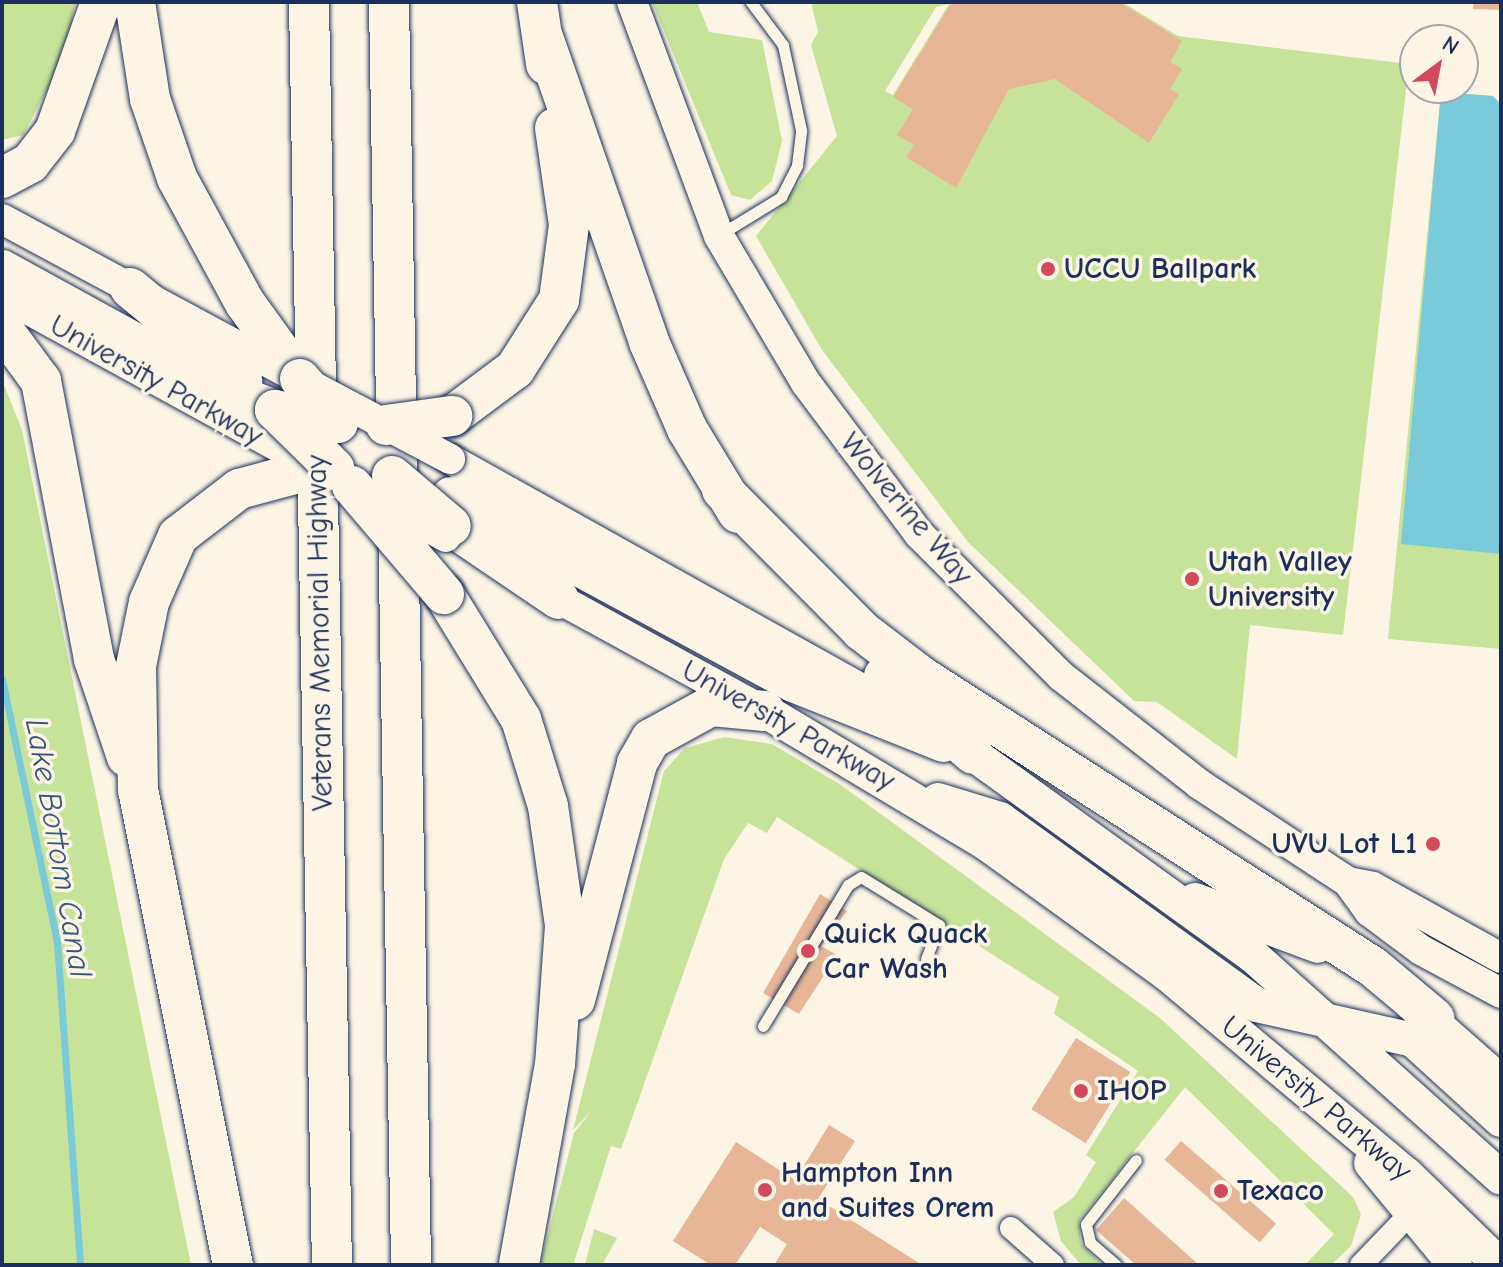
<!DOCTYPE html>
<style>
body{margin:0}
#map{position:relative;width:1503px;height:1267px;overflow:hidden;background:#fcf5e5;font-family:"Comic Neue",sans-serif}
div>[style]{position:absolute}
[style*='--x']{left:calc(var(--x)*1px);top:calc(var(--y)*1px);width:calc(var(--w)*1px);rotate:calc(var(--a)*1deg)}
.green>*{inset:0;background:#c7e299}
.water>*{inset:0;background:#7bcad9}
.stream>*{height:7px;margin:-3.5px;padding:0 3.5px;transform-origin:3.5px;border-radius:3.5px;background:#7bcad9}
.building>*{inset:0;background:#e6b697;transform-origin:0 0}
.roads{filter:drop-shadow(0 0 2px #1b2f5e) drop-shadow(0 0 2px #1b2f5e)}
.service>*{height:11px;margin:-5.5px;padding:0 5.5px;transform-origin:5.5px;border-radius:5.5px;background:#fcf5e5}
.minor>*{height:22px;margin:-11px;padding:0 11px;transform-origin:11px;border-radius:11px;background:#fcf5e5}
.secondary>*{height:30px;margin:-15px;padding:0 15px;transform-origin:15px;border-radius:15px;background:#fcf5e5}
.primary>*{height:34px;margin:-17px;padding:0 17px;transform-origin:17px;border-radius:17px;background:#fcf5e5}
.motorway>*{height:40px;margin:-20px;padding:0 20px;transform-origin:20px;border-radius:20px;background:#fcf5e5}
.bridges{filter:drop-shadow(0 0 2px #1b2f5e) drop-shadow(0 0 2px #1b2f5e)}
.secondary-bridge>*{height:30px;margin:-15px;padding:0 15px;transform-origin:15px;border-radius:15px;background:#fcf5e5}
.motorway-bridge>*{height:40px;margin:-20px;padding:0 20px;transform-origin:20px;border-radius:20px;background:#fcf5e5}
.dots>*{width:22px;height:22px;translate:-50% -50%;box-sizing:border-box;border:4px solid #fcf5e5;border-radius:50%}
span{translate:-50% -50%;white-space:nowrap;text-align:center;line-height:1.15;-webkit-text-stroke:7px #fcf5e5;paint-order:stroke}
.poi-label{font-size:30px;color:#1b2f5e;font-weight:700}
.left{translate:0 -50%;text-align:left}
.right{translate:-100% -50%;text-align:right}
.street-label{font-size:30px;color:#1b2f5e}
.water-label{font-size:32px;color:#33567d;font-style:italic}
.frame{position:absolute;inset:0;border:4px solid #1b2f5e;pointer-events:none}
.north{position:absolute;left:1399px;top:24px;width:80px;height:80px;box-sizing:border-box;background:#fcf5e5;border:2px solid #a2a6af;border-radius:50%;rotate:32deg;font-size:22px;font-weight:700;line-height:32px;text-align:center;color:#1b2f5e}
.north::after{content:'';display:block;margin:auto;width:28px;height:36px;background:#d1495b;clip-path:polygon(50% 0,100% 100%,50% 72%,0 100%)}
</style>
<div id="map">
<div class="green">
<div style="clip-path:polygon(2px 2px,75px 2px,66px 54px,23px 135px,2px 140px)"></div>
<div style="clip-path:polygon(652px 2px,697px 2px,709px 32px,762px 40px,782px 141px,772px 181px,750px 200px,731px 195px)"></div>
<div style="clip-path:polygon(evenodd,811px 2px,1122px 2px,1178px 36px,1409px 64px,1343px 635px,1250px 625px,1237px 759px,1157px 702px,1134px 701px,968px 542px,822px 350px,756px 236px,837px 136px,811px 45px,818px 32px,811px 2px,949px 4px,893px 95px,885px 91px,936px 7px,949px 4px)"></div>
<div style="clip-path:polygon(1441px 92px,1493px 96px,1501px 104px,1501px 649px,1388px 639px)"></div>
<div style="clip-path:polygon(2px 380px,22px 430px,191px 1265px,2px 1265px)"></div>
<div style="clip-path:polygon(724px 737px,772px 744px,841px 785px,1160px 1018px,1353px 1197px,1361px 1214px,1351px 1246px,1331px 1265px,1305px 1265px,1334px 1234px,1185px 1087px,1079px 1221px,1081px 1244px,1102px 1265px,1081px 1265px,1061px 1241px,1053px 1212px,1074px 1197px,1096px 1162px,1086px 1155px,1138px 1071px,1054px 1014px,1059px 997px,777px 817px,767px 833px,748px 823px,724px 859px,621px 1149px,611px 1146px,573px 1265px,540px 1265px,574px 1133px,593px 1109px,573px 1130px,664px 771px,685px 748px)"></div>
<div style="clip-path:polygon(594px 1229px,617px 1238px,602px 1265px,585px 1265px)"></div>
</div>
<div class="water">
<div style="clip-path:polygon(1441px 92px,1493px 96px,1501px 105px,1501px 554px,1401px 544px)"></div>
</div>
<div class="stream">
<div style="--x:2;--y:679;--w:269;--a:78.2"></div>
<div style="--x:57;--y:942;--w:324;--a:85.9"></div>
</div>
<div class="building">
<div style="clip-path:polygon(1119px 2px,1182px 41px,1170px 62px,1182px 69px,1170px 89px,1179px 94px,1149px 143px,1055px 79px,1009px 89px,956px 188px,906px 157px,914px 145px,897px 135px,913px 109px,893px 97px,951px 4px)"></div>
<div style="clip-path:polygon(1474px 2px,1501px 2px,1501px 10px,1473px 9px)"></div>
<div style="clip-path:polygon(820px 894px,847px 911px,821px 946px,837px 955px,799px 1014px,763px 993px)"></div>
<div style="left:1076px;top:1038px;width:64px;height:84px;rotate:32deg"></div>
<div style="clip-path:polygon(829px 1125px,855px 1141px,818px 1199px,922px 1265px,774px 1265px,787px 1244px,760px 1227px,735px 1265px,711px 1265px,673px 1241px,736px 1142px,795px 1180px)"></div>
<div style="left:1181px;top:1141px;width:126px;height:25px;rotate:41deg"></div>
<div style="clip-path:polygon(1124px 1198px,1199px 1265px,1136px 1265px,1096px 1230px)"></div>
</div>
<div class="roads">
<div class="service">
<div style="--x:719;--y:235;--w:73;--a:-31.5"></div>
<div style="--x:781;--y:197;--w:36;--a:-63"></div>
<div style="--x:797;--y:165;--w:35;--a:-83"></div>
<div style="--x:801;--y:130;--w:87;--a:-102"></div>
<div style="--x:783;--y:45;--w:54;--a:-126.7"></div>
<div style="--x:763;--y:1026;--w:165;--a:-58.9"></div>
<div style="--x:848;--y:885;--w:15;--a:-32"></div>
<div style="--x:861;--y:877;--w:92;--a:31.6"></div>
<div style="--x:939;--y:925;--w:36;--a:111"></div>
<div style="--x:1116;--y:1265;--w:35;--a:-139"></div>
<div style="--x:1090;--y:1242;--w:18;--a:-103"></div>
<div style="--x:1086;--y:1224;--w:81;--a:-52"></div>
</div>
<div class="minor">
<div style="--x:1011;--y:1228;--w:56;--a:41.4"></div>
<div style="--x:1361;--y:1265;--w:69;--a:-46.2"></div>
</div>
<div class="secondary">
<div style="--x:632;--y:2;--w:250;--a:69.6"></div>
<div style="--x:719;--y:236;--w:171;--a:59.4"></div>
<div style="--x:806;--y:383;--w:189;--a:53.2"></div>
<div style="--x:919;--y:534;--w:201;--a:45"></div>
<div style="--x:1061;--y:676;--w:175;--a:38"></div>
<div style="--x:1199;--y:784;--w:178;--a:33.3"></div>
<div style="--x:1348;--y:882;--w:37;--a:54"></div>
<div style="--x:1370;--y:912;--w:64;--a:36.7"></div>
<div style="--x:1421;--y:950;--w:91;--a:28.3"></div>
<div style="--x:2;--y:219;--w:334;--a:28.3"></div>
<div style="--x:2;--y:295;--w:359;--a:28.8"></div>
<div style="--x:450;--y:459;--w:511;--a:29.17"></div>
<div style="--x:541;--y:589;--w:244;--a:28.7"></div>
<div style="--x:1348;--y:882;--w:25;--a:11"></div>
<div style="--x:1373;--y:887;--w:146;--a:29"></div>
</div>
<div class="primary">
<div style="--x:765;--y:711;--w:259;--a:30.9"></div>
<div style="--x:987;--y:844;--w:221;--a:35.8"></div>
<div style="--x:1166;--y:973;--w:314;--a:40"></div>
<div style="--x:1407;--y:1175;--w:129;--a:44.1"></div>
<div style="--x:973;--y:754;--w:344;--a:35.8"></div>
<div style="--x:1252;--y:955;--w:334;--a:41.8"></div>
<div style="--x:938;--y:800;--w:65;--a:17"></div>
<div style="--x:1000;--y:819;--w:317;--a:35.9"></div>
<div style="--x:1257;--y:1005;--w:160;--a:12.6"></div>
<div style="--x:1413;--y:1040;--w:119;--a:42.3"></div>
<div style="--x:1195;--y:900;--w:131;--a:20.5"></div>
<div style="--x:1411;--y:1003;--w:120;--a:41.3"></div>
<div style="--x:1371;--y:1163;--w:132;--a:50.5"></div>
</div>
<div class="motorway">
<div style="--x:135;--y:2;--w:98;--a:81.2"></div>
<div style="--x:150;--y:99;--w:83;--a:71.1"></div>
<div style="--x:177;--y:178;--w:142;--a:61.5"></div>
<div style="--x:245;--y:303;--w:94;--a:54.1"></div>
<div style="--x:309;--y:2;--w:1263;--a:88.96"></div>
<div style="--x:389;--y:2;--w:1263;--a:89"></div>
<div style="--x:537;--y:2;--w:63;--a:81.7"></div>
<div style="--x:543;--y:37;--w:323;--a:70.8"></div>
<div style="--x:649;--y:342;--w:95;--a:66.4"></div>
<div style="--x:687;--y:429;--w:98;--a:58.7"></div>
<div style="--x:2;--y:178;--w:32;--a:-28"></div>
<div style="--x:30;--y:163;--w:41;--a:-52"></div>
<div style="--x:55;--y:131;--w:137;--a:-70.4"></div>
<div style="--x:2;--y:270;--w:239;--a:28.8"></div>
<div style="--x:211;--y:385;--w:69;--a:21.3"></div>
<div style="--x:130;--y:288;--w:146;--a:39.7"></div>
<div style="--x:2;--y:328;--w:66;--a:53.7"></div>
<div style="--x:41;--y:381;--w:283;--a:79.2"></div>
<div style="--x:94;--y:659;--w:103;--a:71.4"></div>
<div style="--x:452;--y:416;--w:79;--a:-36.7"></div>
<div style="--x:515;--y:369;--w:82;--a:-57.5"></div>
<div style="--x:559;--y:300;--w:76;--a:-82.4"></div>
<div style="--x:569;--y:225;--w:98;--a:-98.2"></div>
<div style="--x:338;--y:423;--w:76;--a:44.5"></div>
<div style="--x:722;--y:490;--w:199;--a:45.2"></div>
<div style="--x:862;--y:631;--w:76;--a:37.5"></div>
<div style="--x:922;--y:677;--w:536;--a:32.74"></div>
<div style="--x:1373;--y:967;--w:80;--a:39.9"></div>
<div style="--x:451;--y:497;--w:389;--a:28.4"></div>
<div style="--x:793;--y:682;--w:162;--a:21.7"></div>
<div style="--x:451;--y:526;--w:130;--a:34.1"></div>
<div style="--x:444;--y:594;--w:147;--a:58.4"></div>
<div style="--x:521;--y:719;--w:91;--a:72.8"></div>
<div style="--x:548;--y:806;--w:121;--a:81.9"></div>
<div style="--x:565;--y:926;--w:138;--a:94.1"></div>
<div style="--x:555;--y:1064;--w:204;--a:100.2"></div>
<div style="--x:884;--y:676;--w:118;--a:41.2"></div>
<div style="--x:575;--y:1000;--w:245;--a:-75.3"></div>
<div style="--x:637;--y:763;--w:28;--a:-60"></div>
<div style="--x:651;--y:739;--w:68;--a:-28.8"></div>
<div style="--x:711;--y:706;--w:54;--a:5.3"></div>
<div style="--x:233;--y:1265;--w:483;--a:-101.3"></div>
<div style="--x:138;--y:791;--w:125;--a:-90.9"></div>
<div style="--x:136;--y:666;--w:65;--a:-78.5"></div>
<div style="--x:149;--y:602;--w:72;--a:-66.3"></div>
<div style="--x:178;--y:536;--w:77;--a:-37.6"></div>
<div style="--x:239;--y:489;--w:81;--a:-15.1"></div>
</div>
</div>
<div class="bridges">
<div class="secondary-bridge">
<div style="--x:314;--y:387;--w:154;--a:27.9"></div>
<div style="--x:365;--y:493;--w:92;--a:28.5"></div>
</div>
<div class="motorway-bridge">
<div style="--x:300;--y:379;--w:58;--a:49.2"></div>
<div style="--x:275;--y:410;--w:83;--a:44.5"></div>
<div style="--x:275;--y:410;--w:64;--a:11.7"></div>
<div style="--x:386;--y:425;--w:67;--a:-7.8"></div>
<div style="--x:392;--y:476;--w:77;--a:40.3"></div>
<div style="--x:352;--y:486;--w:142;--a:49.6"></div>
</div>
</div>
<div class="dots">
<div style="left:1048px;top:269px;background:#d1495b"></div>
<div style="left:1192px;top:579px;background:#d1495b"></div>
<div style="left:1433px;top:844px;background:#d1495b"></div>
<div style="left:808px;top:951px;background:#d1495b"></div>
<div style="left:1081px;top:1091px;background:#d1495b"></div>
<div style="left:765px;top:1190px;background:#d1495b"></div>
<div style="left:1221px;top:1191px;background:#d1495b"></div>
</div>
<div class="poi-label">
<span class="left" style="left:1064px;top:269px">UCCU Ballpark</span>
<span class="left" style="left:1208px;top:579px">Utah Valley<br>University</span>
<span class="right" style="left:1417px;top:844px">UVU Lot L1</span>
<span class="left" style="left:824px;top:951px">Quick Quack<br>Car Wash</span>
<span class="left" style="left:1097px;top:1091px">IHOP</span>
<span class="left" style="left:781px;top:1190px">Hampton Inn<br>and Suites Orem</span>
<span class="left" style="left:1237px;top:1191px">Texaco</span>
</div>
<div class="street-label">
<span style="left:156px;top:381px;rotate:29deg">University Parkway</span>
<span style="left:906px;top:509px;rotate:50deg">Wolverine Way</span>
<span style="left:320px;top:633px;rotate:-91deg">Veterans Memorial Highway</span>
<span style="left:788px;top:726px;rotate:29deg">University Parkway</span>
<span style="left:1316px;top:1099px;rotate:40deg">University Parkway</span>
</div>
<div class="water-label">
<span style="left:58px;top:848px;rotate:80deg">Lake Bottom Canal</span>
</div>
<div class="frame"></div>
<div class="north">N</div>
</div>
